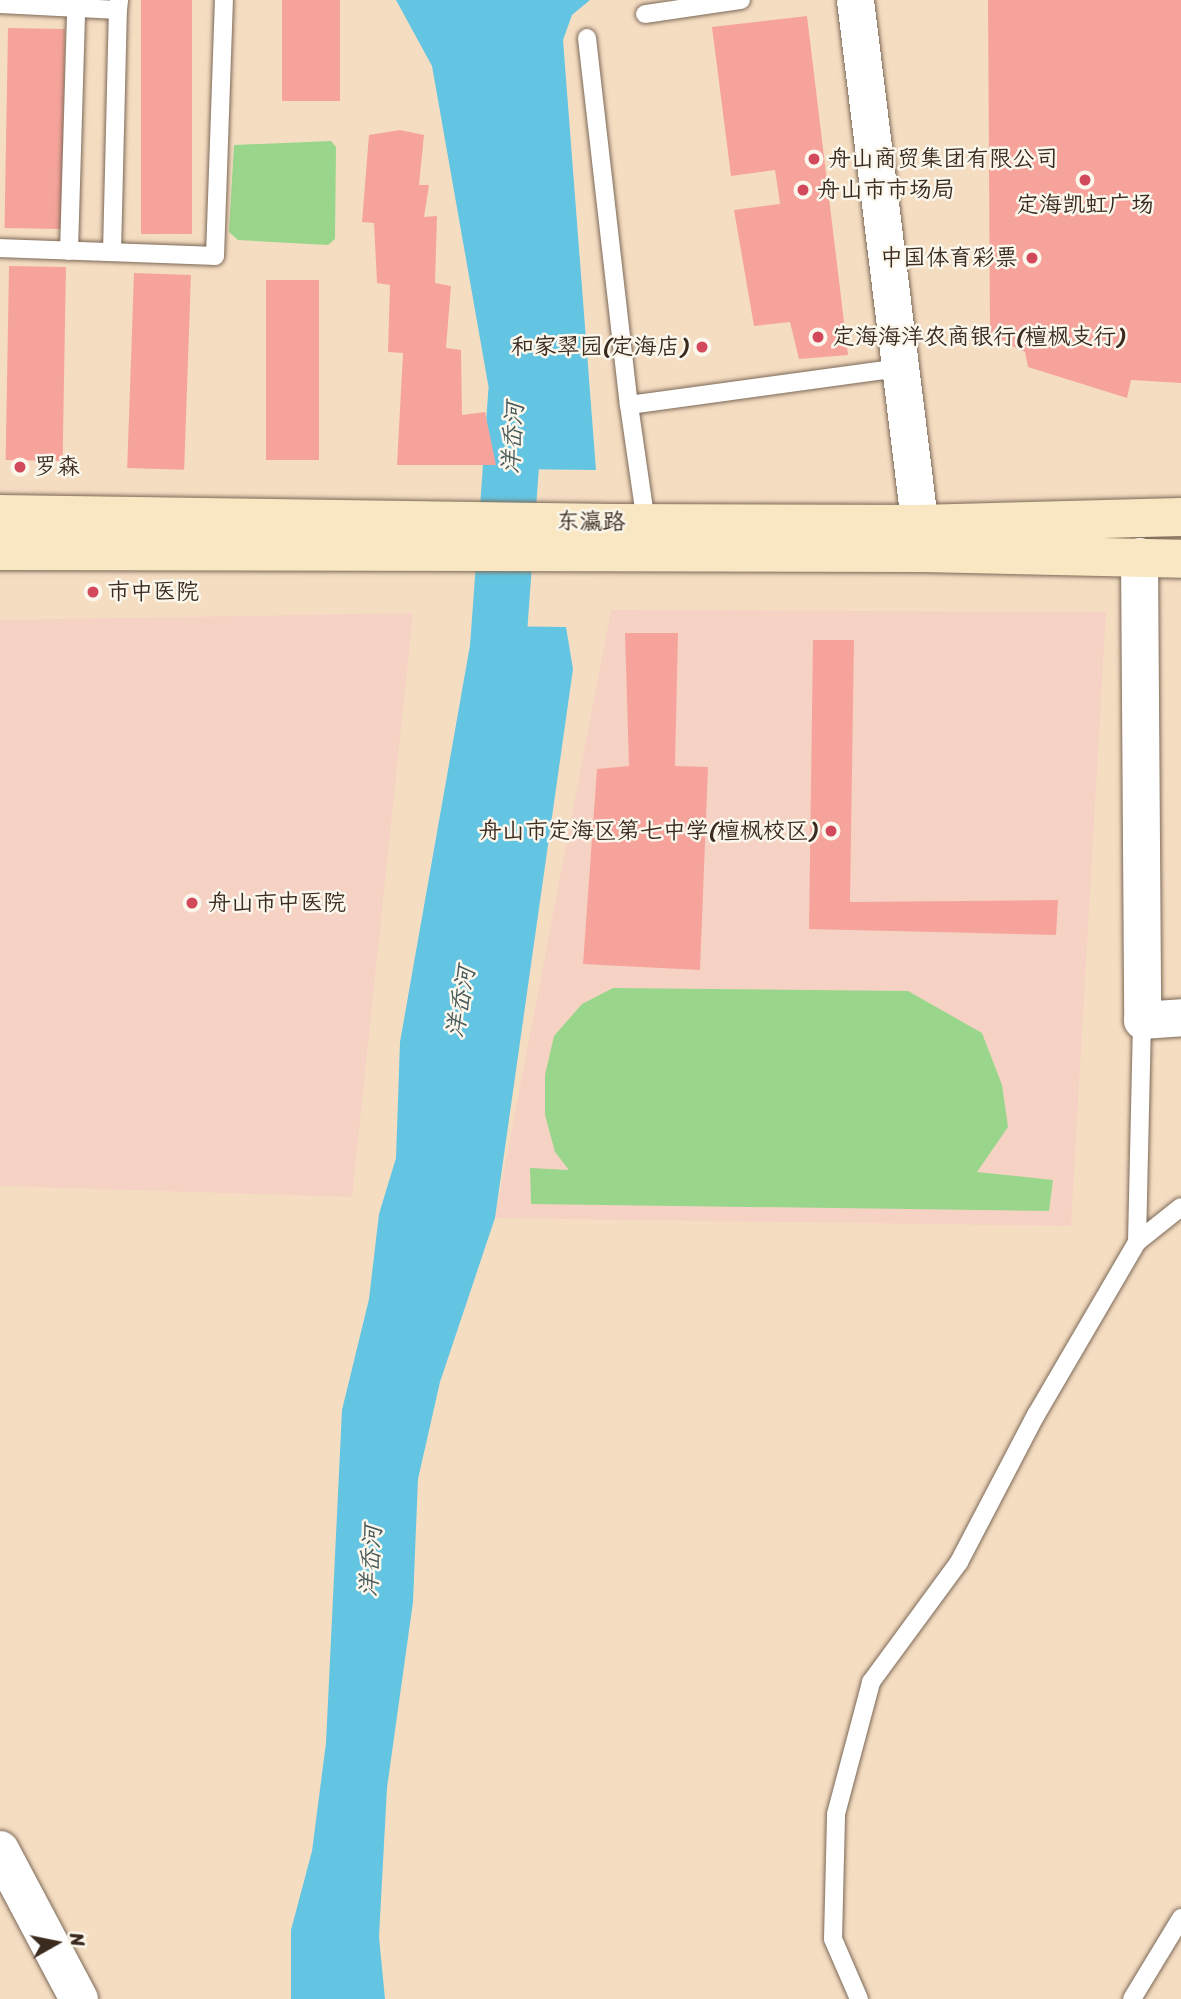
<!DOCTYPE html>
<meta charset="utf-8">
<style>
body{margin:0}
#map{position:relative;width:1181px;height:1999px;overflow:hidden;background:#f5ddc2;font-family:Sriracha,"LXGW WenKai TC",sans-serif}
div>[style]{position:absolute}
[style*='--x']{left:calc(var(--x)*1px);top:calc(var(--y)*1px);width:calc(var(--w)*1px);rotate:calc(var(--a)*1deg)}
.built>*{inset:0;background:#f6d2c5}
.green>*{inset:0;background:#99d68b}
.water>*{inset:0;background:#64c5e2}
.river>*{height:56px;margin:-28px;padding:0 28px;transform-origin:28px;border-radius:28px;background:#64c5e2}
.building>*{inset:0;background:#f6a49b;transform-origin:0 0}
.roads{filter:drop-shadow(0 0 2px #7c6957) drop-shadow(0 0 2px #7c6957)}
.service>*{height:18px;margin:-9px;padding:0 9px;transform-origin:9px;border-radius:9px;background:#fff}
.minor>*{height:37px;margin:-18.5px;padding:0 18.5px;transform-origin:18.5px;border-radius:18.5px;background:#fff}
.tertiary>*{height:38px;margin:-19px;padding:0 19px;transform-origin:19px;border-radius:19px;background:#fff}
.secondary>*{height:38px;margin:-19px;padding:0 19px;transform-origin:19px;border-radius:19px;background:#f9e7c3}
.dots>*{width:19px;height:19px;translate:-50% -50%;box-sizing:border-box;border:4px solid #fbf7ec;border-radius:50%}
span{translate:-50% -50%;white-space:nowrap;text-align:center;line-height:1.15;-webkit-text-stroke:5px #fbf7ec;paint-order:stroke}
.poi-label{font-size:23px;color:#3b2a1e}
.left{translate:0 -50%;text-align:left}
.right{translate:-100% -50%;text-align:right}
.street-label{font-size:23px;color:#3b2a1e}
.water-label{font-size:24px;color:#475859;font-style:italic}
.north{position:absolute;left:21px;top:1908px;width:70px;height:70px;-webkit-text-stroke:5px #fbf7ec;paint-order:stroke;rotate:81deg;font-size:19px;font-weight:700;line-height:28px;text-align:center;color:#3b2a1e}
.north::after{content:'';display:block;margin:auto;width:24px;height:32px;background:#3b2a1e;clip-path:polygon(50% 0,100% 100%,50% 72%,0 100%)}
</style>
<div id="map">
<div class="built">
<div style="clip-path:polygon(611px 610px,1106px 612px,1071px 1226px,495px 1218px)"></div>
<div style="clip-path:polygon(413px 613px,352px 1197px,0 1186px,0 620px)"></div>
</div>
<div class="green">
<div style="clip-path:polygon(331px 141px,336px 147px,335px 239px,328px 245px,238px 240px,229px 232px,234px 145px)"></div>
<div style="clip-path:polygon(613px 988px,908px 991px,982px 1033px,1002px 1085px,1008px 1127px,977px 1172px,1053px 1180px,1049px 1211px,531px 1204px,530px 1168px,569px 1170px,555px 1152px,545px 1115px,545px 1075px,554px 1036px,582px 1004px)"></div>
</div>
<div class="water">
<div style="clip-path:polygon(396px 0,590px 0,572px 15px,563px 40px,596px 470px,503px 469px,432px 66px)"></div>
<div style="clip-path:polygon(486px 626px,566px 627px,573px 669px,495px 1218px,440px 1382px,418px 1479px,413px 1602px,387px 1788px,379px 1937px,385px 1999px,291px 1999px,291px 1930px,312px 1851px,326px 1743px,342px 1410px,369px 1299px,379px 1214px,396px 1158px,400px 1042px,472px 634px)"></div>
</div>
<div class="river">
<div style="--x:494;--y:703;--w:311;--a:-85.9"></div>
</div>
<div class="building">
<div style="left:141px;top:0;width:51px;height:234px"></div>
<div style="left:282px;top:0;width:58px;height:101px"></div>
<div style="clip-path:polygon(988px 0,1181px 0,1181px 383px,1131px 380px,1127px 398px,1028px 367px,1025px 352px,990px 336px)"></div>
<div style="clip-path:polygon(807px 16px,848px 355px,799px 359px,790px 322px,754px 326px,734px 210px,780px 204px,775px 170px,731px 176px,712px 27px)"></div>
<div style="left:8px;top:28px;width:57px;height:200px;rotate:1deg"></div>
<div style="clip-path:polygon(400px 130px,424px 135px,419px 185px,429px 185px,424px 217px,437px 216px,435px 283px,451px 286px,446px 348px,461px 350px,462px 415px,485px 412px,496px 465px,397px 465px,403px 353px,388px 352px,390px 285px,377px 283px,374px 223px,362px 222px,369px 135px)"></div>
<div style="left:9px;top:266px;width:57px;height:194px;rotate:1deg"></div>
<div style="left:134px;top:273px;width:57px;height:195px;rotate:2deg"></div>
<div style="left:266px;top:280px;width:53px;height:180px"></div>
<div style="clip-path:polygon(625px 633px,678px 633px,675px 766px,708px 767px,700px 970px,583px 964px,597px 769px,629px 766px)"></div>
<div style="clip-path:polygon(813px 640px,854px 640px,850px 902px,1058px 900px,1056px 935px,809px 929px)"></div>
</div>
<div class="roads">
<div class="service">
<div style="--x:0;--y:4;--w:118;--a:2.9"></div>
<div style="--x:118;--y:10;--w:10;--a:-84"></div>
<div style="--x:645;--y:14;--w:97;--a:-8.3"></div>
<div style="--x:587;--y:38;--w:369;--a:83.5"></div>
<div style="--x:0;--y:248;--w:215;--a:2.1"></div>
<div style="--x:215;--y:256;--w:256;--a:-88"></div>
<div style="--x:69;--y:251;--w:243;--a:-88.3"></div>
<div style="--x:112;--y:252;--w:242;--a:-88.6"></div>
<div style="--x:646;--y:523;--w:119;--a:-98.2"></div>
<div style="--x:629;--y:405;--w:274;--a:-7.8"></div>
<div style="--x:1137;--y:1242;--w:56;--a:-38.5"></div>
<div style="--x:859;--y:1999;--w:65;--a:-113.4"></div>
<div style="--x:833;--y:1939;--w:125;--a:-88.6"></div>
<div style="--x:836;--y:1814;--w:137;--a:-75.1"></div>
<div style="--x:871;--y:1682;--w:149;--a:-53.7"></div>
<div style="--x:959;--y:1562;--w:166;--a:-62.4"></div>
<div style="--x:1036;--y:1415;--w:200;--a:-59.7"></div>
<div style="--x:1137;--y:1242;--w:222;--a:-88.7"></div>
<div style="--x:1132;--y:1999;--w:95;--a:-58.8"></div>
</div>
<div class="minor">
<div style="--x:855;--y:0;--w:557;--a:82.99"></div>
<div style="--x:1139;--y:556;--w:464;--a:89.6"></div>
<div style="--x:1142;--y:1020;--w:39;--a:-4"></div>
</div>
<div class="tertiary">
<div style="--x:0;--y:1850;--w:169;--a:62.1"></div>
</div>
<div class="secondary">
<div style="--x:0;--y:514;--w:613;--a:0.84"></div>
<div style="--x:613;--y:523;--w:305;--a:0.2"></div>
<div style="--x:918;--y:524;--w:263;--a:-1.5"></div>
<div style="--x:0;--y:551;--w:923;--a:0.12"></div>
<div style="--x:923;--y:553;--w:258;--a:1.3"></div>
</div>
</div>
<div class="dots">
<div style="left:814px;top:159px;background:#d1495b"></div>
<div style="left:1085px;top:180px;background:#d1495b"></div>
<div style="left:803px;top:190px;background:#d1495b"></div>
<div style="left:1032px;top:258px;background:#d1495b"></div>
<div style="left:818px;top:337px;background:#d1495b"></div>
<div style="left:702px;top:347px;background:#d1495b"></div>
<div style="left:20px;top:467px;background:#d1495b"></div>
<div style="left:93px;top:592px;background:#d1495b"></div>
<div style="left:831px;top:831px;background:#d1495b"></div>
<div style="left:192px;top:903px;background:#d1495b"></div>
</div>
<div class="poi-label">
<span class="left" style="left:828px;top:159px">舟山商贸集团有限公司</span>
<span class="left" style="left:817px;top:190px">舟山市市场局</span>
<span style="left:1085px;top:205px">定海凯虹广场</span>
<span class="right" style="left:1018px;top:258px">中国体育彩票</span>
<span class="left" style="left:832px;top:337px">定海海洋农商银行(檀枫支行)</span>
<span class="right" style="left:688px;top:347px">和家翠园(定海店)</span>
<span class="left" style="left:34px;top:467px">罗森</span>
<span class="left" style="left:107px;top:592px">市中医院</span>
<span class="right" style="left:817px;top:831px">舟山市定海区第七中学(檀枫校区)</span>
<span class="left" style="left:208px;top:903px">舟山市中医院</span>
</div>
<div class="street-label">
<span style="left:591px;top:522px;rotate:1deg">东瀛路</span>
</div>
<div class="water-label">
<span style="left:513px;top:438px;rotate:-86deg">洋岙河</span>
<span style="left:461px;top:1002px;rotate:-80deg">洋岙河</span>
<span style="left:371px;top:1561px;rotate:-86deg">洋岙河</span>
</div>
<div class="north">N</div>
</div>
